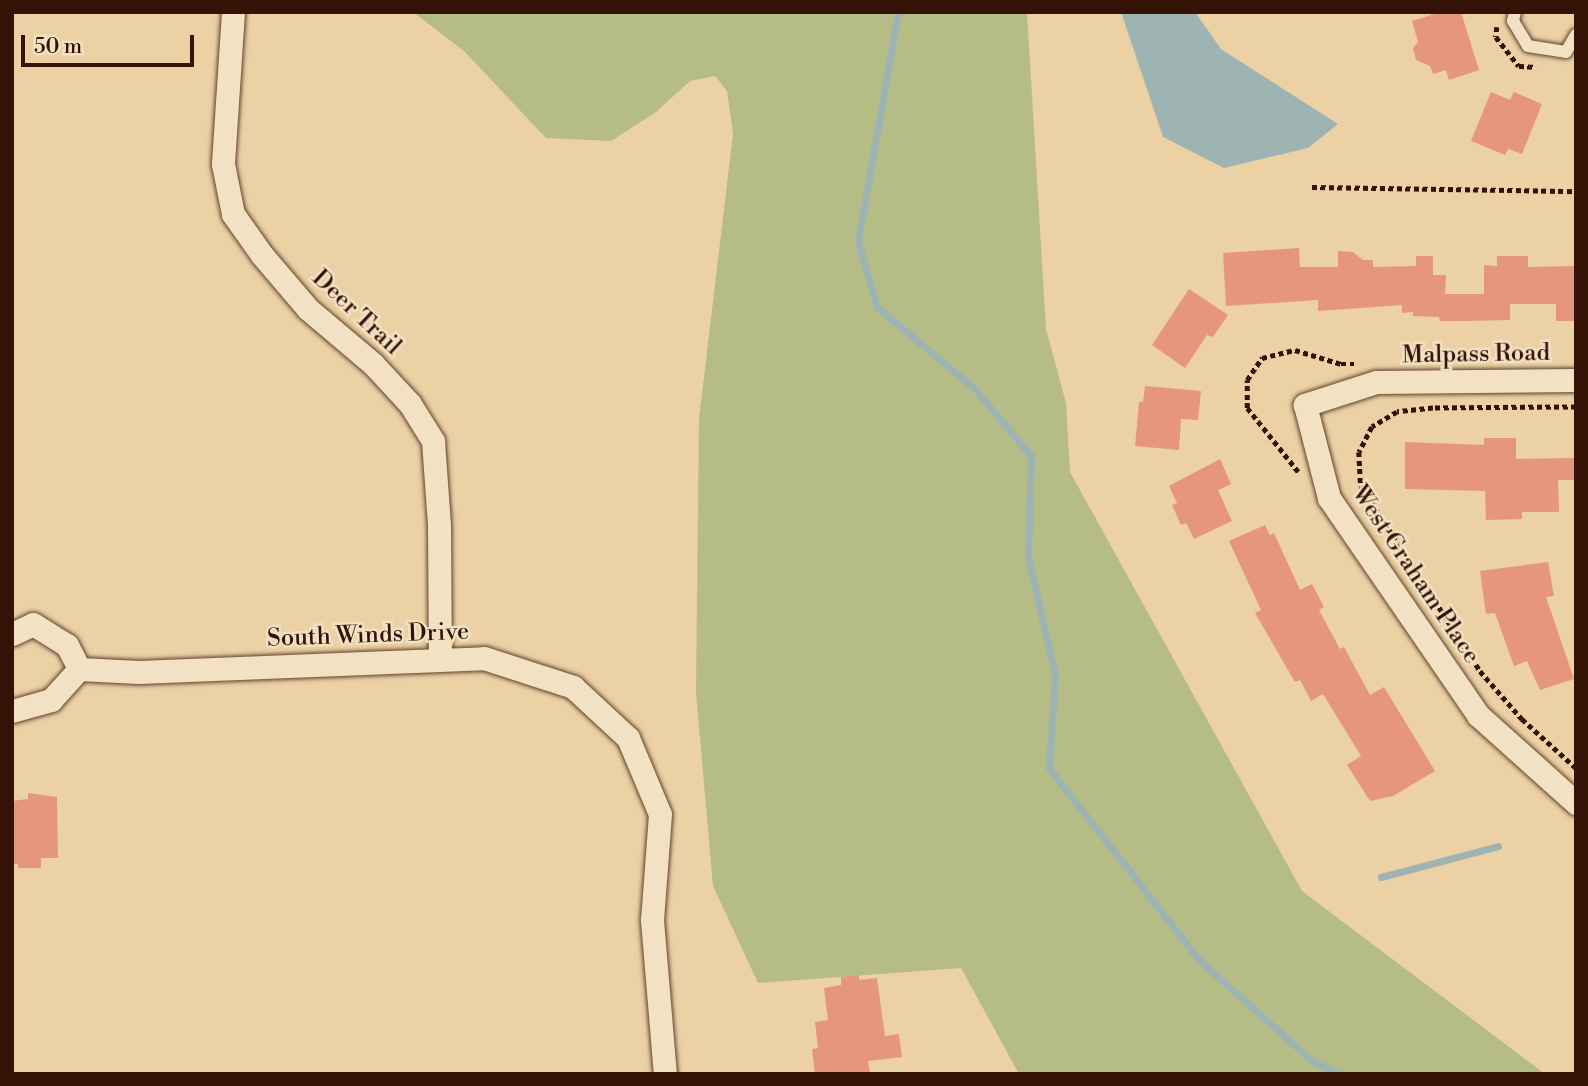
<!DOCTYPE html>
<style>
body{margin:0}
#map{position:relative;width:1588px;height:1086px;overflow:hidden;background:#ebd1a3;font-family:"Libre Bodoni",serif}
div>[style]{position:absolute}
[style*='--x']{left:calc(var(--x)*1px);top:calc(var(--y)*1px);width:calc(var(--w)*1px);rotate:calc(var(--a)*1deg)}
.green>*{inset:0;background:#b6bc86}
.water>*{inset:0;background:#9eb4b3}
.stream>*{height:7px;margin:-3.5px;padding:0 3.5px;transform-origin:3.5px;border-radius:3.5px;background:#9eb4b3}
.building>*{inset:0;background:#e6967e}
.path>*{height:4.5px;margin-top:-2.25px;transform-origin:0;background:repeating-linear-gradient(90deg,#341206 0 5px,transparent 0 8.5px)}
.roads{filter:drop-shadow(0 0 2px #62422d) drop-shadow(0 0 2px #62422d)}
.service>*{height:12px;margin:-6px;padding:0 6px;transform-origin:6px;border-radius:6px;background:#f2e1c3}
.minor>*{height:23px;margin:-11.5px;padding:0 11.5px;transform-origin:11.5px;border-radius:11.5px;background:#f2e1c3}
span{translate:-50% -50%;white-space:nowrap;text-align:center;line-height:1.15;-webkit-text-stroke:5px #f2e1c3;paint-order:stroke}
.street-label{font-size:24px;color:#341206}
.frame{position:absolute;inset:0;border:14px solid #341206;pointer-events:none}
.scale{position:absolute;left:21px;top:35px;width:173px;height:32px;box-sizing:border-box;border:4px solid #341206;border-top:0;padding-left:9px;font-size:21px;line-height:24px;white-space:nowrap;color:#341206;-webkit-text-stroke:5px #f2e1c3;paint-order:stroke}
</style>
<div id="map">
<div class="green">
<div style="clip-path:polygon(413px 12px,1027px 12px,1046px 329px,1066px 403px,1070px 472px,1302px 891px,1545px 1074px,1019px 1074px,961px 968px,758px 983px,713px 886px,696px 692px,699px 419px,733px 134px,727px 91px,715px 76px,690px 81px,656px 112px,611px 141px,546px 138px,464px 51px)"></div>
</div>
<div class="water">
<div style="clip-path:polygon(1121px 12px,1195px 12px,1221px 49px,1338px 124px,1308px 148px,1224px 168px,1163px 137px)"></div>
</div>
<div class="stream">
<div style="--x:898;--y:12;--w:233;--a:99.9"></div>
<div style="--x:858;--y:242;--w:68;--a:73.7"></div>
<div style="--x:877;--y:307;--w:126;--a:39.9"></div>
<div style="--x:974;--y:388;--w:89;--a:50"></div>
<div style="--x:1031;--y:456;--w:101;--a:91.7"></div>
<div style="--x:1028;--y:557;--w:121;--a:77.1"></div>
<div style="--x:1055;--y:675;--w:93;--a:93.7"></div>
<div style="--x:1049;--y:768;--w:242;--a:52"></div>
<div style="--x:1198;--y:959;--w:154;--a:41.8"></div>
<div style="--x:1313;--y:1062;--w:30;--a:23"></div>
<div style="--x:1381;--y:877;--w:121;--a:-14.8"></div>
</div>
<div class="building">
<div style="clip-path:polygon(1441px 12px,1461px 12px,1479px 70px,1449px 80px,1446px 70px,1433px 74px,1430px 66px,1416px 60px,1413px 48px,1418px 42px,1412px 21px)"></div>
<div style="clip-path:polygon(1491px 92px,1510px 100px,1514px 92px,1542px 104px,1522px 154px,1508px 149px,1505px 155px,1471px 141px)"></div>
<div style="clip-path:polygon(1299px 248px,1300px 267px,1338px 267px,1338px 251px,1353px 252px,1363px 260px,1373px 260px,1373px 267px,1416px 266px,1416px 256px,1433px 256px,1433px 275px,1446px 275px,1445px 294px,1484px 294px,1484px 265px,1497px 266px,1497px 256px,1528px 256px,1528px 267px,1576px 266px,1576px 321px,1556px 321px,1556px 304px,1510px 304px,1510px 320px,1467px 321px,1440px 321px,1439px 317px,1413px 316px,1413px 312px,1402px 313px,1402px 305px,1318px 311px,1318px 300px,1226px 306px,1223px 253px)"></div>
<div style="clip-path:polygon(1189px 289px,1228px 315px,1213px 337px,1207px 335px,1185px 368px,1152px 345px)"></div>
<div style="clip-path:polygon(1145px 386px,1201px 391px,1198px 420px,1181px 419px,1179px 450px,1135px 446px,1139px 402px,1143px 402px)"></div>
<div style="clip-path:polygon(1484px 438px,1516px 438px,1516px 459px,1576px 458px,1576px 480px,1558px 480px,1559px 512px,1522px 512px,1522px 519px,1486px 520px,1485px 491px,1405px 489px,1405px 442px,1484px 445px)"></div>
<div style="clip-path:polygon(1220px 459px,1231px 484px,1218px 490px,1232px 521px,1194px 539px,1186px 523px,1181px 525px,1172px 505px,1177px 503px,1169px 486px)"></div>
<div style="clip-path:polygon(1265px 525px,1270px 535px,1274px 533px,1300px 590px,1312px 584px,1324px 607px,1319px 610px,1340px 649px,1344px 647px,1370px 695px,1384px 687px,1435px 771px,1393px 796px,1370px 801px,1347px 765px,1361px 756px,1323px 694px,1311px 701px,1300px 680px,1295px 682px,1255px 613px,1261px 610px,1229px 541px)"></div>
<div style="clip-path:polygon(1548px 562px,1554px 596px,1546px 597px,1574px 679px,1540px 690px,1527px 661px,1514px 666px,1495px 613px,1486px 614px,1480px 571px)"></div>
<div style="clip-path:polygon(28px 793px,57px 797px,58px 858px,41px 858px,41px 868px,18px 868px,18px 864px,12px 864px,12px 801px,28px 799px)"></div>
<div style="clip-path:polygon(859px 975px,859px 980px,877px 978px,885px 1036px,899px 1034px,902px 1057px,868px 1061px,870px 1072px,815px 1074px,812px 1049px,818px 1048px,815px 1022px,828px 1020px,824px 988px,841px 985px,841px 977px)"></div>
</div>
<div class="path">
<div style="--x:1497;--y:27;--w:10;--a:96"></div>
<div style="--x:1496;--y:37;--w:37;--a:52"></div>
<div style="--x:1519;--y:66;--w:17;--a:3"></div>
<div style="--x:1312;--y:187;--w:264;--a:0.9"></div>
<div style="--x:1576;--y:407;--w:143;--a:179.6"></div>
<div style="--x:1433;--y:408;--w:36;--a:174"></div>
<div style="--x:1397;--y:412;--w:29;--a:149"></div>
<div style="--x:1372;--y:427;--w:28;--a:117"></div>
<div style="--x:1359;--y:452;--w:34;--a:87"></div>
<div style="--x:1361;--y:486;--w:220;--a:57.2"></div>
<div style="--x:1480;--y:671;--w:64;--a:48.8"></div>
<div style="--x:1522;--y:719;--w:73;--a:42.2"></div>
<div style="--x:1298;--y:472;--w:82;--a:-128.6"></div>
<div style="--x:1247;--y:408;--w:28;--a:-90"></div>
<div style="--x:1247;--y:380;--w:27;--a:-56"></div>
<div style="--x:1262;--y:358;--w:34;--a:-14"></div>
<div style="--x:1295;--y:350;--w:48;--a:16.9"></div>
<div style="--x:1341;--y:364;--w:13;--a:0"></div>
</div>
<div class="roads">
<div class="service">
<div style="--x:1515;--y:12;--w:9;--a:103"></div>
<div style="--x:1513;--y:21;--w:29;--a:59"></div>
<div style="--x:1528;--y:46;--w:38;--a:9"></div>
<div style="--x:1566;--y:52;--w:20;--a:-60"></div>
</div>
<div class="minor">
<div style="--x:233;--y:12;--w:152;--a:93.8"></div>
<div style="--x:223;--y:164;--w:51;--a:78.7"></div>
<div style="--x:233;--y:214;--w:50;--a:54.7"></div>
<div style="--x:262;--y:255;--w:71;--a:49.6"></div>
<div style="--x:308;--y:309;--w:85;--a:40.2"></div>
<div style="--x:373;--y:364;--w:54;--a:47.2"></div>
<div style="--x:410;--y:404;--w:44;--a:58.1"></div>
<div style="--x:433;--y:441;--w:84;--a:85.9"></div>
<div style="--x:439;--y:525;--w:133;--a:89.6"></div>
<div style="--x:1576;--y:380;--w:200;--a:179.4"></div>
<div style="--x:1376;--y:382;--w:75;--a:162.1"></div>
<div style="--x:1305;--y:405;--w:96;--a:75.5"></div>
<div style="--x:1329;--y:498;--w:263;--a:55.5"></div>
<div style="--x:1478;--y:715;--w:132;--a:41.9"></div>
<div style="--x:12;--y:634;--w:23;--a:-25"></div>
<div style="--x:33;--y:624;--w:40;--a:32"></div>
<div style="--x:67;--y:645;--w:27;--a:63"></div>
<div style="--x:79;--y:669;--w:60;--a:2.9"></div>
<div style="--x:139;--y:672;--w:345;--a:-2.3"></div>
<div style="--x:484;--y:658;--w:94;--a:18"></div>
<div style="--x:573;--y:687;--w:75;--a:42.8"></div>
<div style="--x:628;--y:738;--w:82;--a:67.2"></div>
<div style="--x:660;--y:814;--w:106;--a:94.3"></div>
<div style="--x:652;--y:920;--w:155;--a:85.2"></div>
<div style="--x:12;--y:711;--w:41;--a:-15.8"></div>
<div style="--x:51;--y:700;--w:42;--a:-47.9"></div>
</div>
</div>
<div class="street-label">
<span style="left:356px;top:313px;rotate:43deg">Deer Trail</span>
<span style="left:1476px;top:355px;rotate:-1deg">Malpass Road</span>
<span style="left:1415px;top:575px;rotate:56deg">West Graham Place</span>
<span style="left:368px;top:636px;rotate:-2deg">South Winds Drive</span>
</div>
<div class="frame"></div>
<div class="scale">50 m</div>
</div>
